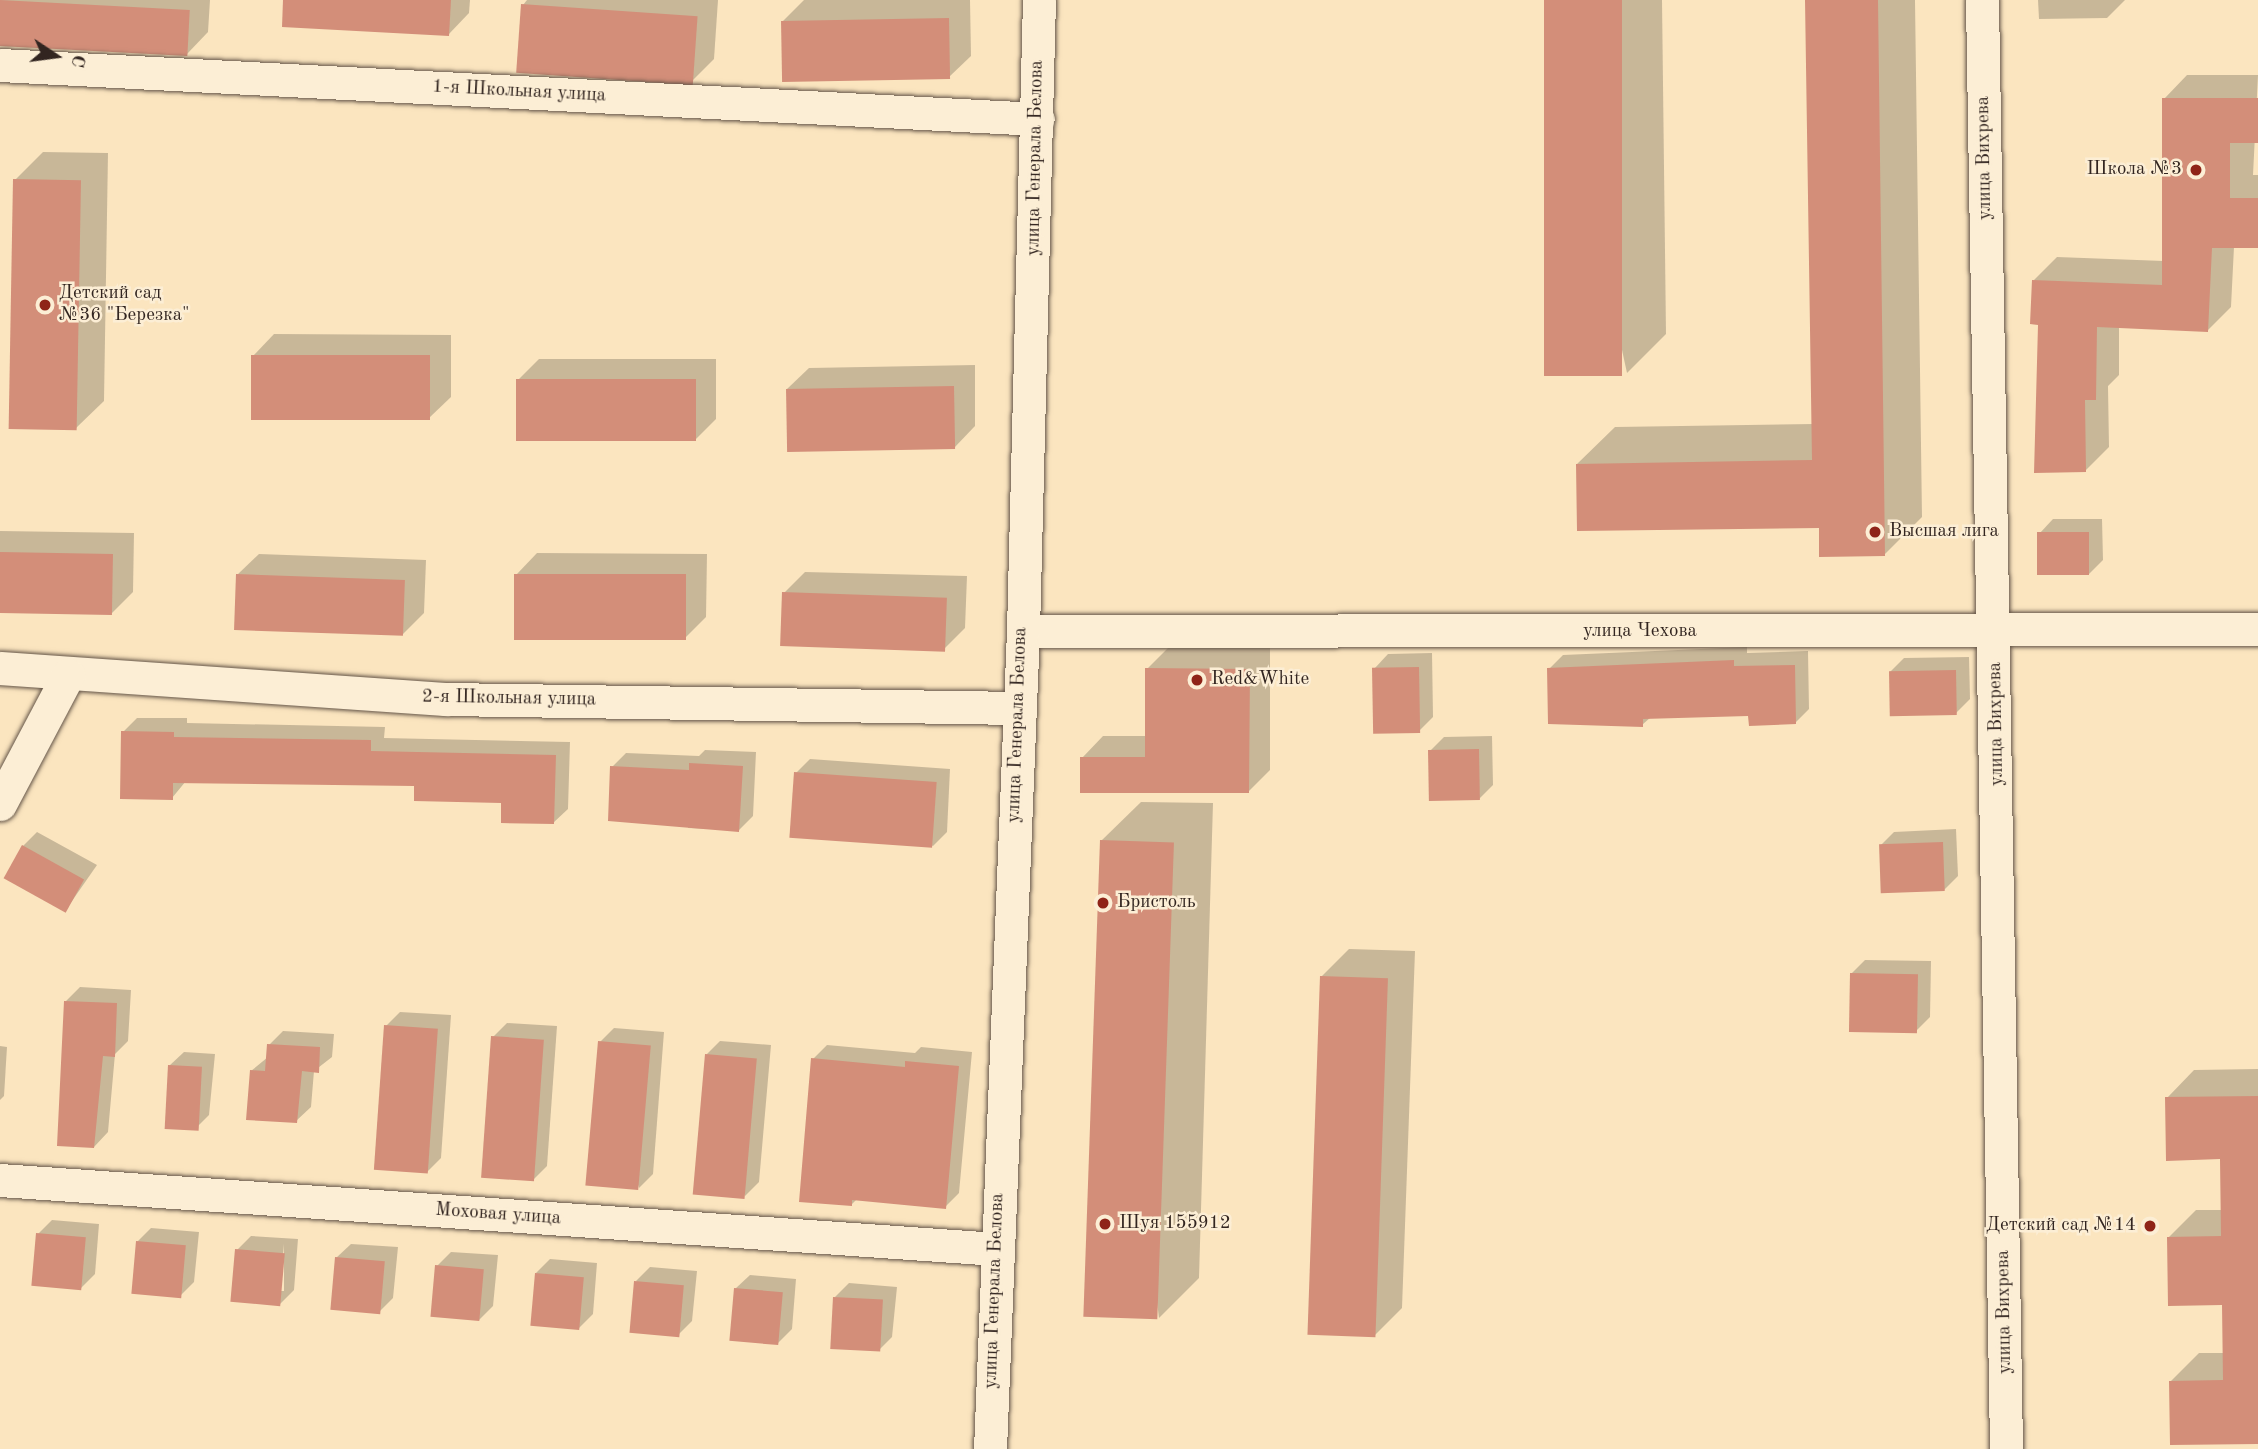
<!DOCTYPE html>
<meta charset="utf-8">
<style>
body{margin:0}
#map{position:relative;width:2258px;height:1449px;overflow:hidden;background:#fbe5bf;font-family:"Old Standard TT",serif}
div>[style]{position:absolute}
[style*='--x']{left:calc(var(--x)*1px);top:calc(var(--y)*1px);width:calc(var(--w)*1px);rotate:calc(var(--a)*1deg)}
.shadow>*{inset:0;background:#0003}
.building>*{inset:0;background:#d38e79;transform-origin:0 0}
.roads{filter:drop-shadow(0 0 2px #645548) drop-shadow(0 0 2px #645548)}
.minor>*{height:33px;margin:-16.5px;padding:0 16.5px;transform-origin:16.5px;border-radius:16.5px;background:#fceed5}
.dots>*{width:19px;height:19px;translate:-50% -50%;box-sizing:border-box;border:4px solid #fceed5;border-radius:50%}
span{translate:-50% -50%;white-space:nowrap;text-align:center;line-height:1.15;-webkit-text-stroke:5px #fceed5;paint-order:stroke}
.street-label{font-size:19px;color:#322520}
.poi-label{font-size:19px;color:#322520}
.right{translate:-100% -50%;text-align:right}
.left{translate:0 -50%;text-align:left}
.north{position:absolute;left:21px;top:21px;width:70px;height:70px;-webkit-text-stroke:5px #fceed5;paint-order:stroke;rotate:103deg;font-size:19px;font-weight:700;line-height:28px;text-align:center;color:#322520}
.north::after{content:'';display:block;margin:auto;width:24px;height:32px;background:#322520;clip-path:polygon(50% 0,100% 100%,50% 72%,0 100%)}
</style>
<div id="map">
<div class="shadow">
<div style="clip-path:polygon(0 0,210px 0,208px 32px,187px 54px,0 46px)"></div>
<div style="clip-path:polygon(285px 0,470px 0,469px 13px,448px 35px)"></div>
<div style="clip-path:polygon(527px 0,718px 0,714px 59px,693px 80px,523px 5px)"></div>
<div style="clip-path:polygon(804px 0,970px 0,971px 56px,949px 77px,783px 21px)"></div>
<div style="clip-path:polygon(1546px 0,1662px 0,1666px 334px,1627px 373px)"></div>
<div style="clip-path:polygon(1807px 0,1915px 0,1922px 517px,1884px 555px,1820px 526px,1577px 464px,1615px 427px,1813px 424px)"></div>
<div style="clip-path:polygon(2038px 0,2125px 0,2107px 18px,2039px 19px)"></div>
<div style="clip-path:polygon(2187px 75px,2258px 75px,2253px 175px,2258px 175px,2258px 247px,2234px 247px,2231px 307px,2208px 330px,2119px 326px,2119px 375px,2108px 386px,2109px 447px,2085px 471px,2040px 323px,2034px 280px,2057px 257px,2164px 261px,2164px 99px)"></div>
<div style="clip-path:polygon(43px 152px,108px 153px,104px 401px,76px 428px,15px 180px)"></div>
<div style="clip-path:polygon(274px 334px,451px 335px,451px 397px,429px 418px,253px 356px)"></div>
<div style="clip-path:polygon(539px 359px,716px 359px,716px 419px,695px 440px,518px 380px)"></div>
<div style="clip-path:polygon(975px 365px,975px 426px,954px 448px,787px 389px,809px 368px)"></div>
<div style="clip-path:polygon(2053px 519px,2102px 519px,2103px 560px,2089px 574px,2039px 534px)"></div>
<div style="clip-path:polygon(0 531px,134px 533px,133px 592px,112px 613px,0 612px)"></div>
<div style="clip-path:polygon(537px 553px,707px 554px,706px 617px,685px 638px,516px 575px)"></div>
<div style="clip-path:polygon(259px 554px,426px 560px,424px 613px,403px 634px,237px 575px)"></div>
<div style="clip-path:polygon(805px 572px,967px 576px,965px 628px,944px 649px,784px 593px)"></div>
<div style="clip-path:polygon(1747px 647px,1747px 653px,1808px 651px,1809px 709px,1795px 723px,1750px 715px,1651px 717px,1642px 725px,1549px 669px,1563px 655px)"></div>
<div style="clip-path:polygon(1168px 648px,1270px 648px,1270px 770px,1249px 791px,1082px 758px,1103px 736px,1147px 736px,1147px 669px)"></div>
<div style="clip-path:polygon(1432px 653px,1433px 717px,1419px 731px,1374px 669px,1388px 654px)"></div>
<div style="clip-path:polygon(1969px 657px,1970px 699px,1956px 713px,1890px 672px,1904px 658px)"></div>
<div style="clip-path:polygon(137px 718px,187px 718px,187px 723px,385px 727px,384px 738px,570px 742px,568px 809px,553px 823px,503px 801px,416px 784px,186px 781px,172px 798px,123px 732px)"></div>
<div style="clip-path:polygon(1492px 736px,1493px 785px,1479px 799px,1430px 751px,1444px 737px)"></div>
<div style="clip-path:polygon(705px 750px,756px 752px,753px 816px,739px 830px,688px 828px,688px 823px,612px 767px,626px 753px,699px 756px)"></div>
<div style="clip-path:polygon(810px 759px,950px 769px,947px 832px,933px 846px,796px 773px)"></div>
<div style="clip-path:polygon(1141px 802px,1213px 803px,1199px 1278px,1159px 1318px,1101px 841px)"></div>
<div style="clip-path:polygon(1956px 829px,1958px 876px,1944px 890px,1880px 846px,1894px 832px)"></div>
<div style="clip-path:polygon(37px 832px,97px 865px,65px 911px,23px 846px)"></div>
<div style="clip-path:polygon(1349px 949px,1415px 951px,1402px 1308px,1374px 1336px,1321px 977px)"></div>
<div style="clip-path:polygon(1865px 960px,1931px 961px,1930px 1017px,1916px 1031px,1851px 974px)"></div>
<div style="clip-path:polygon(80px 987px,131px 990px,128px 1041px,115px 1054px,108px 1132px,94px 1147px,66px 1001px)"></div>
<div style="clip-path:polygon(400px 1012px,451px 1015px,441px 1158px,427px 1172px,386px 1026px)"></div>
<div style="clip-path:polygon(507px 1023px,557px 1026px,547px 1166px,533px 1180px,493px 1037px)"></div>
<div style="clip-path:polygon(614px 1028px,664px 1032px,653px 1174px,639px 1188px,600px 1042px)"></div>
<div style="clip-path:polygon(283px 1031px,334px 1034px,332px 1057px,314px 1071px,311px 1107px,296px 1121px,251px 1071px,268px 1057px,269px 1045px)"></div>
<div style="clip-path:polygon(720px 1041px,771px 1045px,759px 1182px,745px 1196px,706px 1055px)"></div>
<div style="clip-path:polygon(827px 1045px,915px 1053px,921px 1047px,972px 1052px,959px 1193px,945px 1207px,857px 1199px,851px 1205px,813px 1059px)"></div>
<div style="clip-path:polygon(0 1046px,7px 1047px,4px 1096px,0 1100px)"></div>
<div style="clip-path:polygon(184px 1052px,215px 1054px,209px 1115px,195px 1129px,169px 1066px)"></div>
<div style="clip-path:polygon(2258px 1069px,2258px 1442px,2171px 1381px,2199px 1353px,2224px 1353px,2223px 1303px,2168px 1238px,2196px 1210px,2223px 1210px,2222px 1158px,2167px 1098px,2194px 1070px)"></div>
<div style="clip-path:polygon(52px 1220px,99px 1224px,95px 1274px,81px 1288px,38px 1234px)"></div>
<div style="clip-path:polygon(151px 1228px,199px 1232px,194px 1282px,180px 1296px,137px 1242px)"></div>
<div style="clip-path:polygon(evenodd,251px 1236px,298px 1239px,294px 1290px,280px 1304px,237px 1250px,251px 1236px,284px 1244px,284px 1291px,280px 1291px,284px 1244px)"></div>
<div style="clip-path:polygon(351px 1244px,398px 1247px,393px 1298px,379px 1312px,336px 1258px)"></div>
<div style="clip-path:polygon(451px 1252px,498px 1255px,493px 1306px,479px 1320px,437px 1266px)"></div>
<div style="clip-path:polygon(550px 1259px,597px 1263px,593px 1314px,579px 1328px,536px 1273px)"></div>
<div style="clip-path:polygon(650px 1267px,697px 1271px,692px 1321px,678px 1335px,636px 1281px)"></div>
<div style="clip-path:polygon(750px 1275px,796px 1279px,792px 1329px,778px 1343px,735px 1289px)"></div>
<div style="clip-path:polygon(849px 1283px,897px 1287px,892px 1337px,878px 1351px,835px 1297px)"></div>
</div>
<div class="building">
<div style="left:0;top:0;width:190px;height:46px;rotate:3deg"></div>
<div style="clip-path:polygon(283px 0,451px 0,449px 36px,282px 27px)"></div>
<div style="left:1544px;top:0;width:78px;height:376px"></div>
<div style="clip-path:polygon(1805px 0,1878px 0,1885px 556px,1819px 557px,1819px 528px,1577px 531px,1576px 464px,1812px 460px)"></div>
<div style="left:521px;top:4px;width:177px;height:69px;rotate:4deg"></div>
<div style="left:949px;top:18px;width:61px;height:168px;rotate:89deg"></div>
<div style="clip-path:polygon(2162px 98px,2258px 98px,2258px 143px,2230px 143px,2230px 198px,2258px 198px,2258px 248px,2212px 248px,2208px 332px,2097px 327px,2096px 400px,2085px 400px,2086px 472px,2034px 473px,2038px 325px,2030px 324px,2032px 280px,2162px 285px)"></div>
<div style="left:13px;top:179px;width:68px;height:250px;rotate:1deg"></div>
<div style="left:251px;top:355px;width:179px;height:65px"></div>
<div style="left:516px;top:379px;width:180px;height:62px"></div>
<div style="left:954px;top:386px;width:63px;height:168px;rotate:89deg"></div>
<div style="left:2089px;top:532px;width:43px;height:52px;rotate:90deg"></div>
<div style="left:0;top:552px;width:113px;height:61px;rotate:1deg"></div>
<div style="left:236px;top:574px;width:169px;height:56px;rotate:2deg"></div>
<div style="left:514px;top:574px;width:172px;height:66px"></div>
<div style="left:782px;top:592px;width:165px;height:54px;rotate:2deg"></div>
<div style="clip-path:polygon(1734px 660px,1734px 666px,1795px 665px,1796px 724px,1749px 726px,1748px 716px,1643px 719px,1643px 727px,1548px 724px,1547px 668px)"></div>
<div style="left:1419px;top:667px;width:66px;height:47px;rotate:89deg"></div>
<div style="clip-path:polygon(1145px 668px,1250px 669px,1249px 793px,1080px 793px,1080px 757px,1145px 757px)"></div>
<div style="left:1956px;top:670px;width:45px;height:67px;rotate:89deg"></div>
<div style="clip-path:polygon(121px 731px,174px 732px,174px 737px,371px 740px,371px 751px,556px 755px,554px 824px,501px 823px,501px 803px,414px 801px,414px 786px,173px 783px,173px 800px,120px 799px)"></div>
<div style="left:1479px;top:749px;width:51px;height:51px;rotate:89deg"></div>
<div style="clip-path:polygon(689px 763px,743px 766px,739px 832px,608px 821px,610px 766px,689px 770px)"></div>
<div style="left:794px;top:772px;width:143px;height:66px;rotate:4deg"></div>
<div style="left:1100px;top:840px;width:74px;height:477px;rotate:2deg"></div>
<div style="left:1943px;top:842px;width:49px;height:64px;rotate:88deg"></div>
<div style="left:22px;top:845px;width:71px;height:38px;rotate:29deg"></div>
<div style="left:1850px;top:973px;width:68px;height:59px;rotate:1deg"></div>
<div style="left:1320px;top:976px;width:68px;height:359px;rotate:2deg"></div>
<div style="clip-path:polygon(64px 1001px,117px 1003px,115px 1057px,103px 1056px,94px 1148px,57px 1146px)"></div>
<div style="left:384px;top:1025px;width:54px;height:145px;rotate:4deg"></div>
<div style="left:491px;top:1036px;width:53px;height:142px;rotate:4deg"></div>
<div style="left:598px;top:1041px;width:53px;height:145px;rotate:5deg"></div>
<div style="clip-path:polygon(267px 1044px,320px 1047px,319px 1073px,302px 1071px,297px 1123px,246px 1120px,250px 1070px,265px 1071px)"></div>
<div style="left:705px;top:1054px;width:52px;height:141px;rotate:5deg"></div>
<div style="clip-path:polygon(811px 1058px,905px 1067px,905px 1061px,959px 1066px,946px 1209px,852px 1200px,852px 1206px,799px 1202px)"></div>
<div style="left:168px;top:1065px;width:34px;height:64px;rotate:3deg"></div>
<div style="clip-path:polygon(2258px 1096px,2258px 1444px,2170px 1445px,2169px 1381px,2223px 1380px,2222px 1305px,2168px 1306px,2167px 1237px,2221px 1236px,2220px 1159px,2166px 1161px,2165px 1097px)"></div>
<div style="left:36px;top:1233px;width:50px;height:53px;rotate:5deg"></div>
<div style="left:136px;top:1241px;width:50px;height:53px;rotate:5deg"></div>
<div style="left:235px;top:1249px;width:50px;height:53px;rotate:5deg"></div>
<div style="left:335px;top:1257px;width:50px;height:53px;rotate:5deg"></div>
<div style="left:435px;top:1265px;width:49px;height:52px;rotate:5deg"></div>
<div style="left:535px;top:1273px;width:49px;height:53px;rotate:5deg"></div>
<div style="left:634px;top:1281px;width:50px;height:52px;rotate:5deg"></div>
<div style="left:734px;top:1288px;width:49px;height:53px;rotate:5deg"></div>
<div style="left:833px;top:1297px;width:50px;height:52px;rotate:3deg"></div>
</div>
<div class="roads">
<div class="minor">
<div style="--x:1982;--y:0;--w:1449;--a:89.05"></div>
<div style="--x:0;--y:65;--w:1039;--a:2.98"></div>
<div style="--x:1023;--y:631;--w:1235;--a:-0.09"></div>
<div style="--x:0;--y:668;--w:447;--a:4"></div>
<div style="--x:446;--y:699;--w:573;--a:0.9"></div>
<div style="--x:0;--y:804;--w:146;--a:-62.2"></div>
<div style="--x:0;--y:1180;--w:998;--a:3.96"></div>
<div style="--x:990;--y:1449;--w:819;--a:-87.69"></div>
<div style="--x:1023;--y:631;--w:631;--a:-88.55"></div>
</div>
</div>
<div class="dots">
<div style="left:2196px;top:170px;background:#8f2418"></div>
<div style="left:45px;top:305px;background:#8f2418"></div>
<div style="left:1875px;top:532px;background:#8f2418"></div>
<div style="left:1197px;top:680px;background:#8f2418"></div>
<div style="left:1103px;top:903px;background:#8f2418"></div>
<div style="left:1105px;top:1224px;background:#8f2418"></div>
<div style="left:2150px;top:1226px;background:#8f2418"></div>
</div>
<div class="street-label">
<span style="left:519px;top:92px;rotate:3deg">1-я Школьная улица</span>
<span style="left:1036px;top:158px;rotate:-89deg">улица Генерала Белова</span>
<span style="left:1985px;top:158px;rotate:-91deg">улица Вихрева</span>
<span style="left:1640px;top:632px">улица Чехова</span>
<span style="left:509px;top:699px;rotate:1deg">2-я Школьная улица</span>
<span style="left:1997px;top:724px;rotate:-91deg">улица Вихрева</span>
<span style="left:1018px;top:725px;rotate:-88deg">улица Генерала Белова</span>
<span style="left:498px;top:1215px;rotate:4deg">Моховая улица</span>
<span style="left:995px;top:1291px;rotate:-88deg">улица Генерала Белова</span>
<span style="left:2005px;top:1312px;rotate:-91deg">улица Вихрева</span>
</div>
<div class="poi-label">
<span class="right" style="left:2182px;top:170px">Школа №3</span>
<span class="left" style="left:59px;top:305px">Детский сад<br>№36 "Березка"</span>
<span class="left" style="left:1889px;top:532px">Высшая лига</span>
<span class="left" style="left:1211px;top:680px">Red&amp;White</span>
<span class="left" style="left:1117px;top:903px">Бристоль</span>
<span class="left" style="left:1119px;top:1224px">Шуя 155912</span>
<span class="right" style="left:2136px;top:1226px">Детский сад №14</span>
</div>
<div class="north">С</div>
</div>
